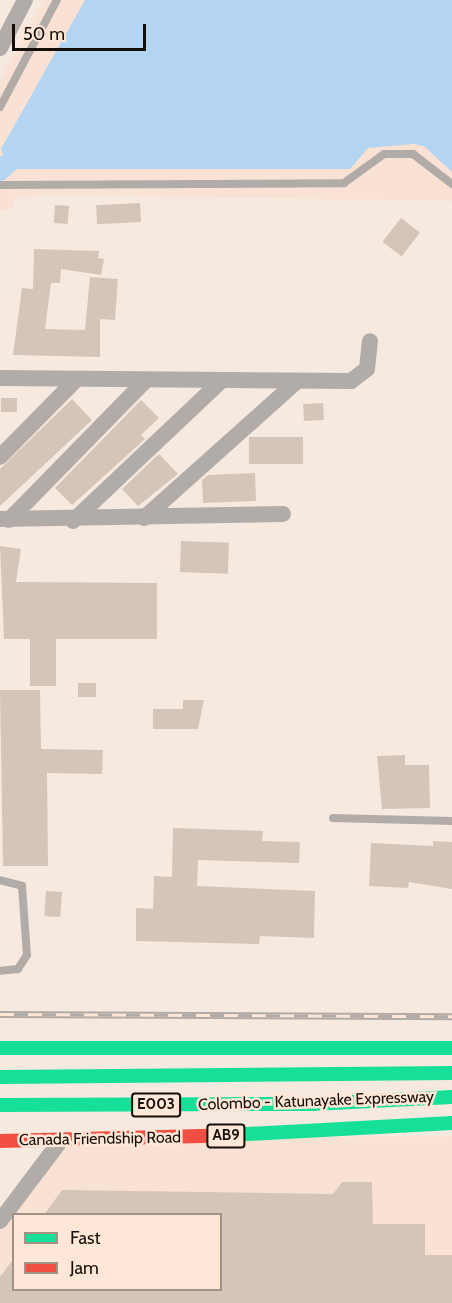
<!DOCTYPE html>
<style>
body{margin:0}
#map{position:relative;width:452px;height:1303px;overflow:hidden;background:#f6e9e0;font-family:Cabin,sans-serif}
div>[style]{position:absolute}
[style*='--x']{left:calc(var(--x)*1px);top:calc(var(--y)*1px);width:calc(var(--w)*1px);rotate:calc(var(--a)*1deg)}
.built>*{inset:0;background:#f9e2d3}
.water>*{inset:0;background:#b3d5f2}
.canal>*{height:20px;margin:-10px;padding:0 10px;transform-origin:10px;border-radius:10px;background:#b3d5f2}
.building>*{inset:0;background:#d4c5b8;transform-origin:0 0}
.lane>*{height:8px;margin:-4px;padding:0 4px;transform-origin:4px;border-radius:4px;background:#b2aca9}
.street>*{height:16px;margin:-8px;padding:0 8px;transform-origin:8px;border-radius:8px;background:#b2aca9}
.fast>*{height:14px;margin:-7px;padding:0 7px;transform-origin:7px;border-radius:7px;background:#16e098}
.jam>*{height:14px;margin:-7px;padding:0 7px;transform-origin:7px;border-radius:7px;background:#f24e42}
.rail>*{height:7px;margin-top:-3.5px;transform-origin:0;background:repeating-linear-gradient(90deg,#ffe7d7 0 14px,#b3aba6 0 28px);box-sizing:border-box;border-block:2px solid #b3aba6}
span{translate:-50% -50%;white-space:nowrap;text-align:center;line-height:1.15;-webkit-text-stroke:5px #ffe7d7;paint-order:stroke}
.shield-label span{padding:2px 4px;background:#ffe7d7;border:2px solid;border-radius:4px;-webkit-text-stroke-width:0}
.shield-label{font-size:15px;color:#160f09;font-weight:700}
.street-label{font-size:16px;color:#160f09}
.legend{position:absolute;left:12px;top:1213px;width:210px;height:78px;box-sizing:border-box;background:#ffe7d7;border:2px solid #a29185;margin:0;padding:8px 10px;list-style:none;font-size:18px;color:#160f09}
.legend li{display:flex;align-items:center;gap:12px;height:30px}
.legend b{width:30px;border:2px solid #a29185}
.scale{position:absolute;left:12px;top:24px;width:134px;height:27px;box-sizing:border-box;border:3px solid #160f09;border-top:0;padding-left:8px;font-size:18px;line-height:21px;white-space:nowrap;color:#160f09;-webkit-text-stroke:4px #ffe7d7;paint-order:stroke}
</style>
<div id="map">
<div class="built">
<div style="clip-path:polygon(44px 0,452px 0,452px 201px,69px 195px,15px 197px,14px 207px,0 211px,0 80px)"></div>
<div style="clip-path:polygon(evenodd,452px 1136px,452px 1303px,0 1303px,0 1220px,61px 1140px,452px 1136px,14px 1214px,220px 1214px,220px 1290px,14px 1290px,14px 1214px)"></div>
</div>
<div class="water">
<div style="clip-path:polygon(85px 0,452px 0,452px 172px,424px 146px,414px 144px,368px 148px,350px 169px,15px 169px,7px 165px,1px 149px)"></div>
</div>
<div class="canal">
<div style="--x:0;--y:171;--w:37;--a:-43"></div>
</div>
<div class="building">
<div style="left:140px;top:203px;width:19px;height:44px;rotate:87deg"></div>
<div style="left:55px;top:205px;width:14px;height:18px;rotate:4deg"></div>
<div style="left:401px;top:218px;width:24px;height:30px;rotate:38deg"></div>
<div style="clip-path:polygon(34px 249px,99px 251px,98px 258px,104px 259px,101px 275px,61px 269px,60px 283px,51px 283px,45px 329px,85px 330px,90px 277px,118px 279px,115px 320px,100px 319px,100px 357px,13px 355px,22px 288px,33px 289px)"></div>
<div style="left:1px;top:398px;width:16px;height:14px"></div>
<div style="clip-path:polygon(72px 399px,92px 420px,0 506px,0 469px)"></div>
<div style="clip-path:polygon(141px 400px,159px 418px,141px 435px,145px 439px,72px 505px,55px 488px)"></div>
<div style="left:323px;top:403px;width:17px;height:20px;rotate:87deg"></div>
<div style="left:303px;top:437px;width:27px;height:54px;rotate:90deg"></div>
<div style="clip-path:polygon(159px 454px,178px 474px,138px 506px,122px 489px)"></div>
<div style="clip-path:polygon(255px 473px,256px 501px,203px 503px,202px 480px,208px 475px)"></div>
<div style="left:181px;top:541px;width:48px;height:31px;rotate:2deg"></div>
<div style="clip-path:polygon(0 546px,21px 549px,16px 582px,157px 583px,157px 639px,56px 639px,56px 686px,30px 686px,30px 639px,4px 639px)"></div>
<div style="left:78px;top:683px;width:18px;height:14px"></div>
<div style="clip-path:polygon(0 690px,40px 690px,41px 749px,103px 750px,102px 774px,47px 773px,48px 866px,3px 866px)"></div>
<div style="clip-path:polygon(183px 700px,204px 700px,198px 729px,153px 729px,153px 709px,183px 709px)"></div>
<div style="clip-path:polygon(405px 755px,405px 765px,429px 765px,430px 808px,382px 809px,377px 756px)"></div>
<div style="clip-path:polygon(173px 828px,263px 831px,262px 841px,300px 842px,299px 863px,198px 860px,197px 886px,315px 891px,314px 938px,260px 936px,259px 944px,136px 941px,136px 908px,153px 909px,154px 876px,172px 877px)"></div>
<div style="clip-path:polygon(433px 841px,452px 842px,452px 889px,409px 882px,408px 888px,369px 886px,371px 843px,433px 846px)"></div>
<div style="left:46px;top:891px;width:16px;height:25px;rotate:4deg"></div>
<div style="clip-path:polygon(342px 1182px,372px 1182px,373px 1224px,425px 1224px,425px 1255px,452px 1255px,452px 1303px,0 1303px,0 1277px,14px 1258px,14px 1290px,220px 1290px,220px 1215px,44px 1215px,62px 1190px,333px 1194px)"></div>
</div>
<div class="lane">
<div style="--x:0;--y:107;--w:121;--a:-62"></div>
<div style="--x:0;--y:185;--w:344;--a:-0.3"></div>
<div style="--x:344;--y:183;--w:49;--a:-35.9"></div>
<div style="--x:384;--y:154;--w:29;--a:0"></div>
<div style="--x:413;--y:154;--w:49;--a:37.6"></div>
<div style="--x:333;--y:818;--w:119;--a:1.4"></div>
<div style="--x:0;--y:880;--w:23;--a:15"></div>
<div style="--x:22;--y:886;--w:69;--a:85.9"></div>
<div style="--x:27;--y:955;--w:17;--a:123"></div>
<div style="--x:18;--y:969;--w:18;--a:174"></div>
</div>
<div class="street">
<div style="--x:0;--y:48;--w:54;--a:-62.5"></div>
<div style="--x:0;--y:378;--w:351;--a:0.5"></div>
<div style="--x:351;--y:381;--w:20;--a:-37"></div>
<div style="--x:367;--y:369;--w:28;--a:-84"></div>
<div style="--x:0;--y:457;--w:105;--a:-45.4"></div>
<div style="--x:144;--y:518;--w:205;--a:-41.8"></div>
<div style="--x:0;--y:519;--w:283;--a:-1"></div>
<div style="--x:9;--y:520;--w:194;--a:-45.6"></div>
<div style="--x:73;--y:521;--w:202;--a:-43.4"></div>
<div style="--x:0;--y:1221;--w:101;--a:-53"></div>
</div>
<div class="fast">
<div style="--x:0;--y:1048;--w:452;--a:0"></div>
<div style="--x:0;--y:1077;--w:452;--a:-0.5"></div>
<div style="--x:0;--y:1105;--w:312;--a:-0.2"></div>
<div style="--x:312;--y:1104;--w:140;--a:-2.9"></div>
<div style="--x:211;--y:1136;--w:241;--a:-3.1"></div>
</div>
<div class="jam">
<div style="--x:0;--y:1141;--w:211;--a:-1.4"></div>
</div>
<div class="rail">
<div style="--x:0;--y:1014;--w:452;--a:0.3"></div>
</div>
<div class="shield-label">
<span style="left:156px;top:1105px">E003</span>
<span style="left:226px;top:1136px">AB9</span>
</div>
<div class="street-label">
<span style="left:316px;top:1101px;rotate:-2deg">Colombo - Katunayake Expressway</span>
<span style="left:100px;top:1139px;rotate:-1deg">Canada Friendship Road</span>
</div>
<ul class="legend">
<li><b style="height:8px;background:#16e098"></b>Fast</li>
<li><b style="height:8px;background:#f24e42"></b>Jam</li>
</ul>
<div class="scale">50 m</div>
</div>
